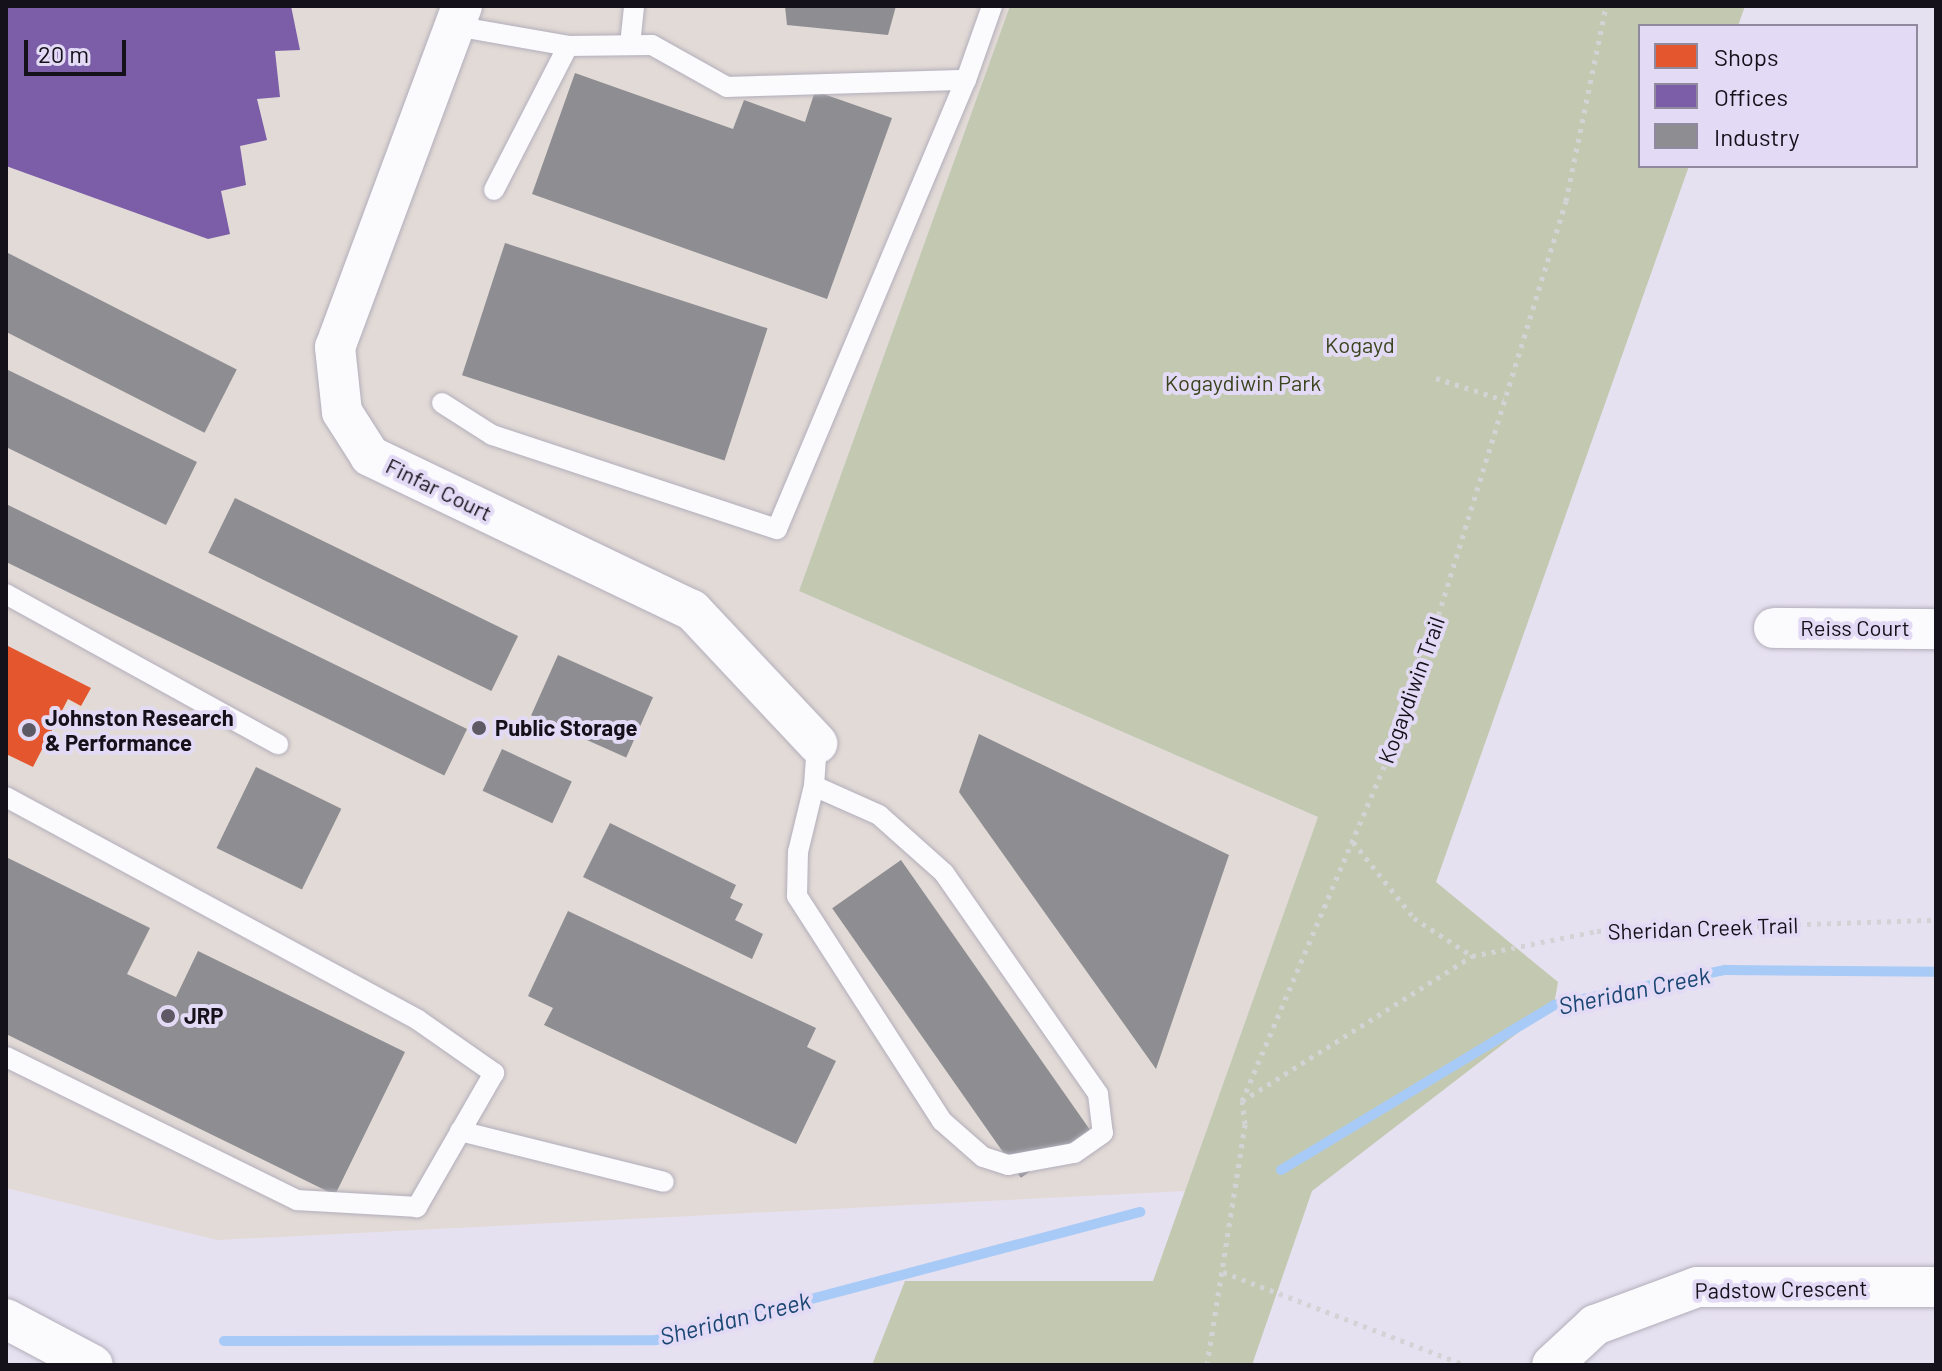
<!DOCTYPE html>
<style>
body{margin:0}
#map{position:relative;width:1942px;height:1371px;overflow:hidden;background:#e6e1f0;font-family:Barlow,sans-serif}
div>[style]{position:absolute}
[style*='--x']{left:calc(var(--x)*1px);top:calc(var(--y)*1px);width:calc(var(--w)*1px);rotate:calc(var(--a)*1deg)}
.industrial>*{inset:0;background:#e2dad6}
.green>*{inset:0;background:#c3c9b1}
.shops>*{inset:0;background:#e4572e}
.offices>*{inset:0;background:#7b5ea7}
.industry>*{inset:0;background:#8d8d92;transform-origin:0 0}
.stream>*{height:10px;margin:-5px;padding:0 5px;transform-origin:5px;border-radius:5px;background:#a8caf6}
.path>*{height:5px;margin-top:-2.5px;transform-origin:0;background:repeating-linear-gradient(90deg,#d3d3d6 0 4px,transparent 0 10px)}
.roads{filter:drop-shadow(0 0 2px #b2aeba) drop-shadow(0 0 2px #b2aeba)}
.service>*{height:20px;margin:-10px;padding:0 10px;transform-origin:10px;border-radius:10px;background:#fbfafd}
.minor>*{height:40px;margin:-20px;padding:0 20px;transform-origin:20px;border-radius:20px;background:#fbfafd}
.dots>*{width:22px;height:22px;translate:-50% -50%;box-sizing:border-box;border:4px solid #e3dbf6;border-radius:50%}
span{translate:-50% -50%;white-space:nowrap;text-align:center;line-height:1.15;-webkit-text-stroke:8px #e3dbf6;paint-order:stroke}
.park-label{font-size:22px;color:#3b441d}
.street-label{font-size:22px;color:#14111a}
.poi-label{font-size:22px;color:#14111a;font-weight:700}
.left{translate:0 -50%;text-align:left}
.water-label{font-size:24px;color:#1a4673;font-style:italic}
.frame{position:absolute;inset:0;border:8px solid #14111a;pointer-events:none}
.legend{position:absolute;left:1638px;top:24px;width:280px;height:144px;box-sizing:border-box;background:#e3dbf6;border:2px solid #908a9e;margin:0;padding:10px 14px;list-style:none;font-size:24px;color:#14111a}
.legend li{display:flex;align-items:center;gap:16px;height:40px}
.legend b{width:40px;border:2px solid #908a9e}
.scale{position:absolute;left:24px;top:40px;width:102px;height:36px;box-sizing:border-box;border:4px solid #14111a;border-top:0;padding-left:10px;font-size:24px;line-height:28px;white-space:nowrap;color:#14111a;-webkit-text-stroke:6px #e3dbf6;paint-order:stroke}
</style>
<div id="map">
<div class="industrial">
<div style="clip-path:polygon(6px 6px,1010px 6px,799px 591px,1318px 817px,1185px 1191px,217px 1240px,6px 1188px)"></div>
</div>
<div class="green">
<div style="clip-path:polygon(1010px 6px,1745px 6px,1738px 26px,1640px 26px,1640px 166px,1689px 166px,1436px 882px,1558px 982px,1554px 1005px,1312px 1191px,1252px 1365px,872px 1365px,905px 1281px,1153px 1281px,1318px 817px,799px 591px)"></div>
</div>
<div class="shops">
<div style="clip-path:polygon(6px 645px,91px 688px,81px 706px,68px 699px,33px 767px,6px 754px)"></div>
</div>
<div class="offices">
<div style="clip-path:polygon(6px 6px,291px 6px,300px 50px,275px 51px,280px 97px,257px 99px,267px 140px,240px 146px,246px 185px,221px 191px,230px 234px,208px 239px,6px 166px)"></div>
</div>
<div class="industry">
<div style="clip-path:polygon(785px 6px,896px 6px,888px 35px,787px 25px)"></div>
<div style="clip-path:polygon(575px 73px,733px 129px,744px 100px,805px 122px,815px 91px,892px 118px,827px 299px,532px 194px)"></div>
<div style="left:505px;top:243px;width:276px;height:139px;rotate:18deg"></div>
<div style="left:6px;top:252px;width:259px;height:71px;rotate:27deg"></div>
<div style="clip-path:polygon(6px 369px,197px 462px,166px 525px,6px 447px)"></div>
<div style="left:235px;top:498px;width:315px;height:61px;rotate:26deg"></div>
<div style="left:6px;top:504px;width:513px;height:52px;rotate:26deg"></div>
<div style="left:558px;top:655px;width:104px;height:66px;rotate:24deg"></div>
<div style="clip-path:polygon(979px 734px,1229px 855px,1156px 1069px,959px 792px)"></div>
<div style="left:502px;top:749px;width:77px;height:46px;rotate:25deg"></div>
<div style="left:256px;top:767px;width:95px;height:90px;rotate:26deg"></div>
<div style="clip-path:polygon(610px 823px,736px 885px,730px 898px,743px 904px,735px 920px,763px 934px,752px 959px,583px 877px)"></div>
<div style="clip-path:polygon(6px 857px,150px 928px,127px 974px,176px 997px,198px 951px,405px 1052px,335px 1195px,6px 1034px)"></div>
<div style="left:901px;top:860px;width:329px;height:84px;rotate:55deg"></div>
<div style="clip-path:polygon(568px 911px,816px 1028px,807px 1047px,836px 1061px,796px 1144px,544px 1025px,553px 1008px,528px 996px)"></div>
</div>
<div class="stream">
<div style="--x:1281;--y:1170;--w:319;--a:-31.1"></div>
<div style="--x:1554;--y:1005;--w:175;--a:-11.6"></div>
<div style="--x:1725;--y:970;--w:211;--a:0.5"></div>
<div style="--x:224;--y:1341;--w:432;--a:-0.1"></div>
<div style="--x:656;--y:1340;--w:501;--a:-14.81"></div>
</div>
<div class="path">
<div style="--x:1436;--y:378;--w:71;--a:17.9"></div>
<div style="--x:1353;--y:842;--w:97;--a:51.2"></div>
<div style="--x:1414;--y:918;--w:69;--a:33.2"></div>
<div style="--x:1242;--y:1101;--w:272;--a:-32.2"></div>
<div style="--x:1472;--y:956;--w:127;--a:-11.3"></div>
<div style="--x:1597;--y:931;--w:339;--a:-1.9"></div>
<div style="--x:1223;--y:1272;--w:259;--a:21"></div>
<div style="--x:1207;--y:1365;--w:244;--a:-81"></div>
<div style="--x:1245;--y:1124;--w:23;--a:-97"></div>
<div style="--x:1242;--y:1101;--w:435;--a:-67"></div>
<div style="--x:1412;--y:701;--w:523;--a:-72.88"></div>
<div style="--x:1566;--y:201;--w:199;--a:-78.4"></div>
</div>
<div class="roads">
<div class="service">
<div style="--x:455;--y:26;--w:115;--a:10"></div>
<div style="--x:568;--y:46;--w:84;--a:-0.7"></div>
<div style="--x:652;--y:45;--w:86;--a:29.2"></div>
<div style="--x:727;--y:87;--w:239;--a:-1.7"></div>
<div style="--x:966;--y:80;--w:78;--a:-70.6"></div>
<div style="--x:630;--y:45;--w:39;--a:-84"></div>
<div style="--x:494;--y:190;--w:162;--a:-62.8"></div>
<div style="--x:442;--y:403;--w:59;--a:32.6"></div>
<div style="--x:492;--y:435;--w:300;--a:18.3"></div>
<div style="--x:777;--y:529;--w:487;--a:-67.2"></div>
<div style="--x:6;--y:594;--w:311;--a:28.9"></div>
<div style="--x:814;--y:786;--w:71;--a:24"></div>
<div style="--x:879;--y:815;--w:87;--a:41.7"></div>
<div style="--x:944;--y:873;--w:269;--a:55.1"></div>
<div style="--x:1098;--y:1094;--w:39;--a:83"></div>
<div style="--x:1103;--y:1133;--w:35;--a:145"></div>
<div style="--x:1074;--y:1153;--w:67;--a:169.7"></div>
<div style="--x:1008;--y:1165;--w:26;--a:-162"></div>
<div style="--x:983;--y:1157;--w:55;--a:-138.7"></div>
<div style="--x:942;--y:1121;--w:268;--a:-122.8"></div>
<div style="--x:797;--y:896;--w:44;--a:-88.7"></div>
<div style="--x:798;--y:852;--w:68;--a:-76.4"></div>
<div style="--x:814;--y:786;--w:43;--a:-86"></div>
<div style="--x:6;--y:797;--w:468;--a:28.4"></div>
<div style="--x:418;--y:1020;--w:93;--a:34.9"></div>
<div style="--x:494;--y:1073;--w:155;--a:119.9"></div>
<div style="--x:417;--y:1207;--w:120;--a:-176.7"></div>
<div style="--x:297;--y:1200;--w:324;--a:-153.8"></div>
<div style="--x:460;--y:1131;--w:210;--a:14"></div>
</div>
<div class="minor">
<div style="--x:462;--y:6;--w:364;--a:110.4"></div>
<div style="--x:335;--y:347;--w:65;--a:83.9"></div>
<div style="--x:342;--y:412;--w:52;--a:57.5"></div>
<div style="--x:370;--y:456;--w:357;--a:25.6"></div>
<div style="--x:692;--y:610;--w:183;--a:46.8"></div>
<div style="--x:1774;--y:628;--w:162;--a:0.4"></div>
<div style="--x:6;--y:1319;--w:98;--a:27.9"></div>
<div style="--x:1552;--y:1365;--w:59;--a:-42.9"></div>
<div style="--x:1595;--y:1325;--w:109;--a:-20.4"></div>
<div style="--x:1697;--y:1287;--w:239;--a:0"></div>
</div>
</div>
<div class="dots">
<div style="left:479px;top:728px;background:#5e5a65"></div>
<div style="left:29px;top:730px;background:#5e5a65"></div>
<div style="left:168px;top:1016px;background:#5e5a65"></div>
</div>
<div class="park-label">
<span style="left:1360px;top:345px">Kogayd</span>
<span style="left:1243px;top:383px">Kogaydiwin Park</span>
</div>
<div class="street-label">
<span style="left:439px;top:489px;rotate:26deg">Finfar Court</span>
<span style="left:1855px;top:628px">Reiss Court</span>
<span style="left:1411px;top:690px;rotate:-70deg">Kogaydiwin Trail</span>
<span style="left:1703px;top:928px;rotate:-2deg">Sheridan Creek Trail</span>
<span style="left:1781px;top:1289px;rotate:-1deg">Padstow Crescent</span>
</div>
<div class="poi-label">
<span class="left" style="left:45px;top:730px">Johnston Research<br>&amp; Performance</span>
<span class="left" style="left:495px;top:728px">Public Storage</span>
<span class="left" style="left:184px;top:1016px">JRP</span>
</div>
<div class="water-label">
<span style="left:1634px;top:990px;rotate:-12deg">Sheridan Creek</span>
<span style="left:735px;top:1318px;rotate:-14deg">Sheridan Creek</span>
</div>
<div class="frame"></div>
<ul class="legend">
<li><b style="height:22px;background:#e4572e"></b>Shops</li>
<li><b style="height:22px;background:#7b5ea7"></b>Offices</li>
<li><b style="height:22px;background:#8d8d92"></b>Industry</li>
</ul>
<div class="scale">20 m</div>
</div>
